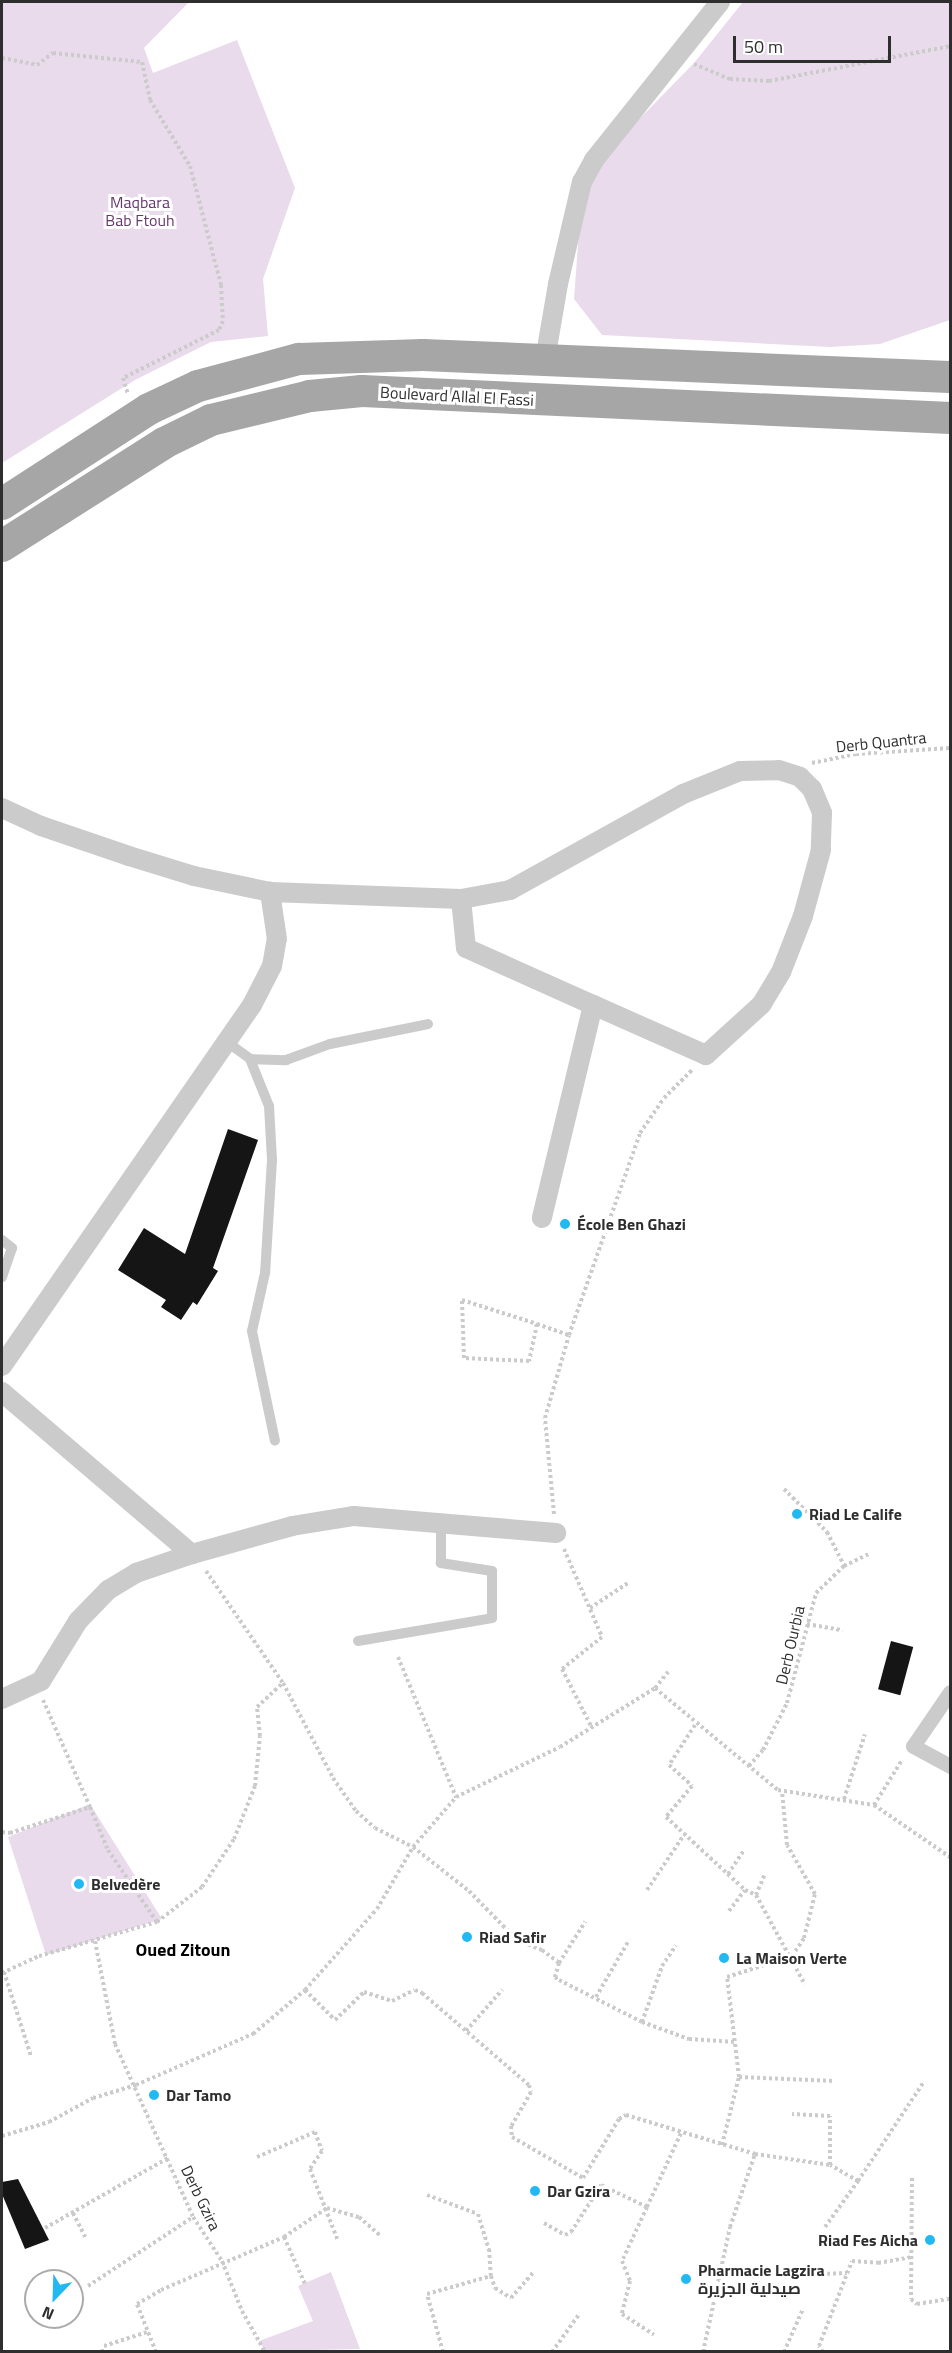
<!DOCTYPE html>
<meta charset="utf-8">
<style>
body{margin:0}
#map{position:relative;width:952px;height:2353px;overflow:hidden;background:#fff;font-family:"Titillium Web",Cairo,sans-serif}
div>[style]{position:absolute}
[style*='--x']{left:calc(var(--x)*1px);top:calc(var(--y)*1px);width:calc(var(--w)*1px);rotate:calc(var(--a)*1deg)}
.green>*{inset:0;background:#e9daec}
.building>*{inset:0;background:#151515;transform-origin:0 0}
.path>*{height:4px;margin-top:-2px;transform-origin:0;background:repeating-linear-gradient(90deg,#cbcbcb 0 3px,transparent 0 6px)}
.service>*{height:10px;margin:-5px;padding:0 5px;transform-origin:5px;border-radius:5px;background:#cbcbcb}
.pedestrian>*{height:15px;margin:-7.5px;padding:0 7.5px;transform-origin:7.5px;border-radius:7.5px;background:#cbcbcb}
.minor>*{height:20px;margin:-10px;padding:0 10px;transform-origin:10px;border-radius:10px;background:#cbcbcb}
.primary>*{height:32px;margin:-16px;padding:0 16px;transform-origin:16px;border-radius:16px;background:#a6a6a6}
.dots>*{width:16px;height:16px;translate:-50% -50%;box-sizing:border-box;border:3px solid #fff;border-radius:50%}
span{translate:-50% -50%;white-space:nowrap;text-align:center;line-height:1.15;-webkit-text-stroke:6px #fff;paint-order:stroke}
.park-label{font-size:16px;color:#67386d}
.street-label{font-size:16px;color:#2e2e2e}
.poi-label{font-size:16px;color:#2e2e2e;font-weight:700}
.left{translate:0 -50%;text-align:left}
.right{translate:-100% -50%;text-align:right}
.neighbourhood-label{font-size:18px;color:#000;font-weight:700}
.frame{position:absolute;inset:0;border:3px solid #2e2e2e;pointer-events:none}
.north{position:absolute;left:24px;top:2269px;width:60px;height:60px;box-sizing:border-box;background:#fff;border:2px solid #ababab;border-radius:50%;rotate:203deg;font-size:16px;font-weight:700;line-height:24px;text-align:center;color:#2e2e2e}
.north::after{content:'';display:block;margin:auto;width:21px;height:27px;background:#22b9f3;clip-path:polygon(50% 0,100% 100%,50% 72%,0 100%)}
.scale{position:absolute;left:733px;top:36px;width:158px;height:27px;box-sizing:border-box;border:3px solid #2e2e2e;border-top:0;padding-left:8px;font-size:18px;line-height:21px;white-space:nowrap;color:#2e2e2e;-webkit-text-stroke:4px #fff;paint-order:stroke}
</style>
<div id="map">
<div class="green">
<div style="clip-path:polygon(2px 2px,189px 2px,144px 48px,153px 73px,237px 40px,295px 188px,263px 279px,268px 336px,211px 342px,135px 380px,2px 463px)"></div>
<div style="clip-path:polygon(743px 2px,950px 2px,950px 320px,880px 344px,830px 347px,602px 335px,574px 299px,582px 190px,605px 154px,694px 63px)"></div>
<div style="clip-path:polygon(90px 1804px,162px 1919px,46px 1955px,8px 1837px)"></div>
<div style="clip-path:polygon(331px 2272px,360px 2349px,265px 2351px,259px 2341px,313px 2321px,298px 2286px)"></div>
</div>
<div class="building">
<div style="clip-path:polygon(228px 1129px,258px 1140px,213px 1268px,218px 1271px,197px 1305px,193px 1302px,181px 1320px,161px 1307px,166px 1300px,118px 1270px,144px 1228px,185px 1254px)"></div>
<div style="left:891px;top:1641px;width:23px;height:50px;rotate:15deg"></div>
<div style="clip-path:polygon(18px 2179px,49px 2240px,25px 2249px,2px 2194px,2px 2182px)"></div>
</div>
<div class="path">
<div style="--x:2;--y:58;--w:36;--a:11"></div>
<div style="--x:37;--y:65;--w:20;--a:-37"></div>
<div style="--x:53;--y:53;--w:89;--a:5.8"></div>
<div style="--x:142;--y:62;--w:39;--a:78"></div>
<div style="--x:150;--y:100;--w:77;--a:58.8"></div>
<div style="--x:190;--y:166;--w:123;--a:75.4"></div>
<div style="--x:221;--y:285;--w:36;--a:87"></div>
<div style="--x:223;--y:321;--w:10;--a:114"></div>
<div style="--x:219;--y:330;--w:107;--a:153.4"></div>
<div style="--x:123;--y:378;--w:17;--a:73"></div>
<div style="--x:694;--y:64;--w:39;--a:23"></div>
<div style="--x:730;--y:79;--w:39;--a:3"></div>
<div style="--x:769;--y:81;--w:184;--a:-10.9"></div>
<div style="--x:812;--y:763;--w:45;--a:-11.6"></div>
<div style="--x:856;--y:754;--w:94;--a:-3.7"></div>
<div style="--x:537;--y:1324;--w:38;--a:102"></div>
<div style="--x:529;--y:1361;--w:65;--a:-177.4"></div>
<div style="--x:464;--y:1358;--w:58;--a:-92"></div>
<div style="--x:462;--y:1300;--w:79;--a:17.7"></div>
<div style="--x:537;--y:1324;--w:34;--a:19"></div>
<div style="--x:784;--y:1489;--w:61;--a:45"></div>
<div style="--x:827;--y:1532;--w:38;--a:63"></div>
<div style="--x:554;--y:1514;--w:96;--a:-95.4"></div>
<div style="--x:545;--y:1418;--w:86;--a:-73.9"></div>
<div style="--x:569;--y:1335;--w:214;--a:-70.6"></div>
<div style="--x:640;--y:1133;--w:42;--a:-55.6"></div>
<div style="--x:664;--y:1098;--w:40;--a:-45"></div>
<div style="--x:564;--y:1549;--w:96;--a:66.6"></div>
<div style="--x:602;--y:1637;--w:51;--a:141.3"></div>
<div style="--x:562;--y:1669;--w:66;--a:63"></div>
<div style="--x:206;--y:1571;--w:136;--a:55.5"></div>
<div style="--x:283;--y:1683;--w:107;--a:62.2"></div>
<div style="--x:333;--y:1778;--w:40;--a:55.1"></div>
<div style="--x:356;--y:1811;--w:25;--a:42"></div>
<div style="--x:375;--y:1828;--w:42;--a:26.6"></div>
<div style="--x:413;--y:1847;--w:71;--a:38.2"></div>
<div style="--x:469;--y:1891;--w:69;--a:45.6"></div>
<div style="--x:517;--y:1940;--w:27;--a:22"></div>
<div style="--x:542;--y:1950;--w:21;--a:37"></div>
<div style="--x:559;--y:1963;--w:15;--a:106"></div>
<div style="--x:555;--y:1977;--w:5;--a:37"></div>
<div style="--x:559;--y:1980;--w:93;--a:26.8"></div>
<div style="--x:642;--y:2022;--w:50;--a:19.9"></div>
<div style="--x:689;--y:2039;--w:47;--a:3.7"></div>
<div style="--x:590;--y:1608;--w:45;--a:-33.3"></div>
<div style="--x:807;--y:1624;--w:36;--a:10"></div>
<div style="--x:398;--y:1657;--w:152;--a:67.5"></div>
<div style="--x:655;--y:1688;--w:21;--a:-51"></div>
<div style="--x:43;--y:1700;--w:117;--a:66.3"></div>
<div style="--x:695;--y:1725;--w:48;--a:123"></div>
<div style="--x:669;--y:1765;--w:31;--a:42"></div>
<div style="--x:692;--y:1786;--w:40;--a:130"></div>
<div style="--x:666;--y:1817;--w:108;--a:42.7"></div>
<div style="--x:745;--y:1890;--w:12;--a:24"></div>
<div style="--x:756;--y:1895;--w:102;--a:61.4"></div>
<div style="--x:749;--y:1766;--w:21;--a:-49"></div>
<div style="--x:763;--y:1750;--w:53;--a:-62.9"></div>
<div style="--x:787;--y:1703;--w:114;--a:-75.2"></div>
<div style="--x:816;--y:1593;--w:39;--a:-44"></div>
<div style="--x:844;--y:1566;--w:28;--a:-26"></div>
<div style="--x:844;--y:1799;--w:68;--a:-72.1"></div>
<div style="--x:874;--y:1805;--w:53;--a:-58.1"></div>
<div style="--x:2;--y:1832;--w:8;--a:7"></div>
<div style="--x:10;--y:1833;--w:84;--a:-18"></div>
<div style="--x:90;--y:1807;--w:47;--a:67.3"></div>
<div style="--x:108;--y:1850;--w:87;--a:55.8"></div>
<div style="--x:728;--y:1874;--w:29;--a:-56"></div>
<div style="--x:647;--y:1890;--w:66;--a:-56.1"></div>
<div style="--x:756;--y:1895;--w:23;--a:-67"></div>
<div style="--x:729;--y:1911;--w:26;--a:-53"></div>
<div style="--x:95;--y:1941;--w:105;--a:79"></div>
<div style="--x:115;--y:2044;--w:190;--a:65.7"></div>
<div style="--x:193;--y:2217;--w:53;--a:56.6"></div>
<div style="--x:222;--y:2261;--w:54;--a:68.2"></div>
<div style="--x:242;--y:2311;--w:47;--a:60.7"></div>
<div style="--x:559;--y:1963;--w:49;--a:-57.6"></div>
<div style="--x:4;--y:1972;--w:88;--a:72.2"></div>
<div style="--x:2;--y:1973;--w:41;--a:-24.7"></div>
<div style="--x:39;--y:1956;--w:123;--a:-16.1"></div>
<div style="--x:157;--y:1922;--w:57;--a:-37.9"></div>
<div style="--x:202;--y:1887;--w:58;--a:-56.3"></div>
<div style="--x:234;--y:1839;--w:57;--a:-68.4"></div>
<div style="--x:255;--y:1786;--w:50;--a:-84.3"></div>
<div style="--x:260;--y:1736;--w:29;--a:-96"></div>
<div style="--x:257;--y:1707;--w:35;--a:-43"></div>
<div style="--x:305;--y:1990;--w:42;--a:45"></div>
<div style="--x:335;--y:2020;--w:40;--a:-44"></div>
<div style="--x:364;--y:1992;--w:29;--a:18"></div>
<div style="--x:392;--y:2001;--w:25;--a:-26"></div>
<div style="--x:415;--y:1990;--w:8;--a:23"></div>
<div style="--x:422;--y:1993;--w:141;--a:40.7"></div>
<div style="--x:529;--y:2085;--w:7;--a:74"></div>
<div style="--x:531;--y:2092;--w:39;--a:120"></div>
<div style="--x:511;--y:2126;--w:11;--a:85"></div>
<div style="--x:512;--y:2137;--w:82;--a:30"></div>
<div style="--x:583;--y:2178;--w:69;--a:-58.6"></div>
<div style="--x:619;--y:2119;--w:8;--a:-30"></div>
<div style="--x:626;--y:2115;--w:135;--a:16.8"></div>
<div style="--x:755;--y:2154;--w:76;--a:8.3"></div>
<div style="--x:830;--y:2165;--w:49;--a:-90"></div>
<div style="--x:830;--y:2116;--w:38;--a:-177"></div>
<div style="--x:596;--y:1997;--w:66;--a:-59.9"></div>
<div style="--x:642;--y:2022;--w:59;--a:-70.3"></div>
<div style="--x:662;--y:1966;--w:25;--a:-56"></div>
<div style="--x:466;--y:2031;--w:55;--a:-48.7"></div>
<div style="--x:739;--y:2077;--w:96;--a:2.4"></div>
<div style="--x:2;--y:2136;--w:49;--a:-16.6"></div>
<div style="--x:49;--y:2122;--w:50;--a:-28.6"></div>
<div style="--x:93;--y:2098;--w:45;--a:-16.8"></div>
<div style="--x:136;--y:2085;--w:128;--a:-23.6"></div>
<div style="--x:253;--y:2034;--w:68;--a:-40.2"></div>
<div style="--x:305;--y:1990;--w:108;--a:-48.4"></div>
<div style="--x:377;--y:1909;--w:72;--a:-59.9"></div>
<div style="--x:413;--y:1847;--w:66;--a:-49.3"></div>
<div style="--x:456;--y:1797;--w:115;--a:-25.7"></div>
<div style="--x:560;--y:1747;--w:112;--a:-31.8"></div>
<div style="--x:655;--y:1688;--w:160;--a:39.7"></div>
<div style="--x:778;--y:1790;--w:97;--a:8.9"></div>
<div style="--x:874;--y:1805;--w:92;--a:34.4"></div>
<div style="--x:722;--y:2145;--w:70;--a:-76"></div>
<div style="--x:739;--y:2077;--w:101;--a:-96.8"></div>
<div style="--x:727;--y:1977;--w:68;--a:-17.9"></div>
<div style="--x:792;--y:1956;--w:22;--a:-56"></div>
<div style="--x:804;--y:1938;--w:45;--a:-76"></div>
<div style="--x:815;--y:1894;--w:56;--a:-119.7"></div>
<div style="--x:787;--y:1845;--w:54;--a:-95.3"></div>
<div style="--x:257;--y:2157;--w:63;--a:-23.3"></div>
<div style="--x:315;--y:2132;--w:20;--a:70"></div>
<div style="--x:322;--y:2151;--w:22;--a:124"></div>
<div style="--x:310;--y:2169;--w:77;--a:68.7"></div>
<div style="--x:912;--y:2178;--w:121;--a:90.5"></div>
<div style="--x:911;--y:2299;--w:8;--a:40"></div>
<div style="--x:917;--y:2304;--w:33;--a:-9"></div>
<div style="--x:858;--y:2181;--w:118;--a:-56.4"></div>
<div style="--x:427;--y:2195;--w:54;--a:20.4"></div>
<div style="--x:478;--y:2214;--w:37;--a:73"></div>
<div style="--x:489;--y:2249;--w:27;--a:86"></div>
<div style="--x:647;--y:2207;--w:60;--a:114.8"></div>
<div style="--x:622;--y:2261;--w:22;--a:68"></div>
<div style="--x:630;--y:2281;--w:34;--a:104"></div>
<div style="--x:622;--y:2314;--w:38;--a:33"></div>
<div style="--x:73;--y:2213;--w:29;--a:63"></div>
<div style="--x:544;--y:2223;--w:24;--a:30"></div>
<div style="--x:565;--y:2235;--w:7;--a:-27"></div>
<div style="--x:571;--y:2232;--w:56;--a:-57.4"></div>
<div style="--x:601;--y:2185;--w:51;--a:25.6"></div>
<div style="--x:647;--y:2207;--w:81;--a:-65.3"></div>
<div style="--x:825;--y:2227;--w:57;--a:-54.3"></div>
<div style="--x:858;--y:2181;--w:32;--a:-150"></div>
<div style="--x:45;--y:2228;--w:142;--a:-29.6"></div>
<div style="--x:284;--y:2237;--w:51;--a:65.9"></div>
<div style="--x:721;--y:2270;--w:23;--a:18"></div>
<div style="--x:743;--y:2277;--w:104;--a:-2.2"></div>
<div style="--x:88;--y:2286;--w:126;--a:-33.3"></div>
<div style="--x:102;--y:2352;--w:6;--a:-72"></div>
<div style="--x:104;--y:2346;--w:45;--a:-18"></div>
<div style="--x:156;--y:2352;--w:52;--a:-111.6"></div>
<div style="--x:137;--y:2304;--w:28;--a:-30"></div>
<div style="--x:161;--y:2290;--w:134;--a:-23.3"></div>
<div style="--x:284;--y:2237;--w:52;--a:-34"></div>
<div style="--x:327;--y:2208;--w:33;--a:16"></div>
<div style="--x:359;--y:2217;--w:30;--a:41"></div>
<div style="--x:443;--y:2352;--w:60;--a:-105.4"></div>
<div style="--x:427;--y:2294;--w:66;--a:-15.7"></div>
<div style="--x:491;--y:2276;--w:13;--a:72"></div>
<div style="--x:495;--y:2288;--w:19;--a:32"></div>
<div style="--x:511;--y:2298;--w:35;--a:-49"></div>
<div style="--x:552;--y:2352;--w:48;--a:-54.3"></div>
<div style="--x:703;--y:2352;--w:128;--a:-77.8"></div>
<div style="--x:730;--y:2227;--w:77;--a:-71.1"></div>
<div style="--x:784;--y:2352;--w:47;--a:-66.2"></div>
<div style="--x:823;--y:2352;--w:7;--a:-124"></div>
<div style="--x:819;--y:2346;--w:91;--a:-68.8"></div>
<div style="--x:852;--y:2261;--w:26;--a:4"></div>
<div style="--x:878;--y:2263;--w:34;--a:-10"></div>
</div>
<div class="service">
<div style="--x:227;--y:1042;--w:29;--a:36"></div>
<div style="--x:250;--y:1059;--w:51;--a:68"></div>
<div style="--x:269;--y:1106;--w:54;--a:86.8"></div>
<div style="--x:272;--y:1160;--w:113;--a:93.5"></div>
<div style="--x:265;--y:1273;--w:59;--a:102.6"></div>
<div style="--x:252;--y:1331;--w:112;--a:78.2"></div>
<div style="--x:250;--y:1059;--w:36;--a:2"></div>
<div style="--x:286;--y:1060;--w:47;--a:-20"></div>
<div style="--x:330;--y:1044;--w:100;--a:-11.5"></div>
<div style="--x:2;--y:1240;--w:13;--a:39"></div>
<div style="--x:12;--y:1248;--w:31;--a:109"></div>
<div style="--x:358;--y:1641;--w:136;--a:-9.7"></div>
<div style="--x:492;--y:1618;--w:47;--a:-90"></div>
<div style="--x:492;--y:1571;--w:52;--a:-171.1"></div>
<div style="--x:441;--y:1563;--w:38;--a:-90"></div>
</div>
<div class="pedestrian">
<div style="--x:950;--y:1692;--w:65;--a:124.4"></div>
<div style="--x:913;--y:1746;--w:42;--a:28.4"></div>
</div>
<div class="minor">
<div style="--x:545;--y:360;--w:77;--a:-80.3"></div>
<div style="--x:558;--y:284;--w:105;--a:-76.8"></div>
<div style="--x:582;--y:182;--w:25;--a:-61"></div>
<div style="--x:594;--y:160;--w:202;--a:-51.4"></div>
<div style="--x:2;--y:808;--w:43;--a:24.8"></div>
<div style="--x:41;--y:826;--w:93;--a:18.8"></div>
<div style="--x:129;--y:856;--w:68;--a:17.1"></div>
<div style="--x:194;--y:876;--w:78;--a:11.9"></div>
<div style="--x:270;--y:892;--w:191;--a:2.1"></div>
<div style="--x:461;--y:899;--w:50;--a:-10.4"></div>
<div style="--x:510;--y:890;--w:198;--a:-29"></div>
<div style="--x:683;--y:794;--w:61;--a:-22"></div>
<div style="--x:740;--y:771;--w:39;--a:-1"></div>
<div style="--x:779;--y:770;--w:22;--a:18"></div>
<div style="--x:800;--y:777;--w:17;--a:45"></div>
<div style="--x:812;--y:789;--w:26;--a:67"></div>
<div style="--x:822;--y:813;--w:37;--a:92"></div>
<div style="--x:821;--y:850;--w:68;--a:105.3"></div>
<div style="--x:803;--y:916;--w:60;--a:111.4"></div>
<div style="--x:781;--y:972;--w:37;--a:121"></div>
<div style="--x:762;--y:1004;--w:76;--a:137.7"></div>
<div style="--x:706;--y:1055;--w:124;--a:-156.1"></div>
<div style="--x:461;--y:899;--w:49;--a:84.2"></div>
<div style="--x:466;--y:948;--w:139;--a:24.2"></div>
<div style="--x:593;--y:1005;--w:219;--a:103.5"></div>
<div style="--x:2;--y:1366;--w:439;--a:-55.3"></div>
<div style="--x:252;--y:1005;--w:44;--a:-62.9"></div>
<div style="--x:272;--y:966;--w:27;--a:-80"></div>
<div style="--x:277;--y:939;--w:48;--a:-98.5"></div>
<div style="--x:2;--y:1392;--w:250;--a:40.5"></div>
<div style="--x:2;--y:1699;--w:43;--a:-24.8"></div>
<div style="--x:41;--y:1681;--w:70;--a:-58.3"></div>
<div style="--x:78;--y:1621;--w:43;--a:-45.9"></div>
<div style="--x:108;--y:1590;--w:33;--a:-31"></div>
<div style="--x:136;--y:1573;--w:59;--a:-18.7"></div>
<div style="--x:192;--y:1554;--w:104;--a:-15.6"></div>
<div style="--x:292;--y:1526;--w:63;--a:-9.2"></div>
<div style="--x:354;--y:1516;--w:203;--a:4.8"></div>
</div>
<div class="primary">
<div style="--x:2;--y:504;--w:175;--a:-32.9"></div>
<div style="--x:149;--y:409;--w:54;--a:-25.1"></div>
<div style="--x:198;--y:386;--w:105;--a:-15"></div>
<div style="--x:299;--y:359;--w:124;--a:-1.8"></div>
<div style="--x:423;--y:355;--w:527;--a:2.39"></div>
<div style="--x:2;--y:546;--w:192;--a:-32.4"></div>
<div style="--x:164;--y:443;--w:52;--a:-26.1"></div>
<div style="--x:211;--y:420;--w:102;--a:-13.6"></div>
<div style="--x:310;--y:396;--w:52;--a:-5.5"></div>
<div style="--x:362;--y:391;--w:589;--a:2.63"></div>
</div>
<div class="dots">
<div style="left:565px;top:1224px;background:#22b9f3"></div>
<div style="left:797px;top:1514px;background:#22b9f3"></div>
<div style="left:79px;top:1884px;background:#22b9f3"></div>
<div style="left:467px;top:1937px;background:#22b9f3"></div>
<div style="left:724px;top:1958px;background:#22b9f3"></div>
<div style="left:154px;top:2095px;background:#22b9f3"></div>
<div style="left:535px;top:2191px;background:#22b9f3"></div>
<div style="left:930px;top:2240px;background:#22b9f3"></div>
<div style="left:686px;top:2279px;background:#22b9f3"></div>
</div>
<div class="park-label">
<span style="left:140px;top:211px">Maqbara<br>Bab Ftouh</span>
</div>
<div class="street-label">
<span style="left:457px;top:396px;rotate:3deg">Boulevard Allal El Fassi</span>
<span style="left:881px;top:742px;rotate:-6deg">Derb Quantra</span>
<span style="left:790px;top:1645px;rotate:-77deg">Derb Ourbia</span>
<span style="left:201px;top:2198px;rotate:64deg">Derb Gzira</span>
</div>
<div class="poi-label">
<span class="left" style="left:577px;top:1224px">École Ben Ghazi</span>
<span class="left" style="left:809px;top:1514px">Riad Le Calife</span>
<span class="left" style="left:91px;top:1884px">Belvedère</span>
<span class="left" style="left:479px;top:1937px">Riad Safir</span>
<span class="left" style="left:736px;top:1958px">La Maison Verte</span>
<span class="left" style="left:166px;top:2095px">Dar Tamo</span>
<span class="left" style="left:547px;top:2191px">Dar Gzira</span>
<span class="right" style="left:918px;top:2240px">Riad Fes Aicha</span>
<span class="left" style="left:698px;top:2279px">Pharmacie Lagzira<br>صيدلية الجزيرة</span>
</div>
<div class="neighbourhood-label">
<span style="left:183px;top:1950px">Oued Zitoun</span>
</div>
<div class="frame"></div>
<div class="north">N</div>
<div class="scale">50 m</div>
</div>
